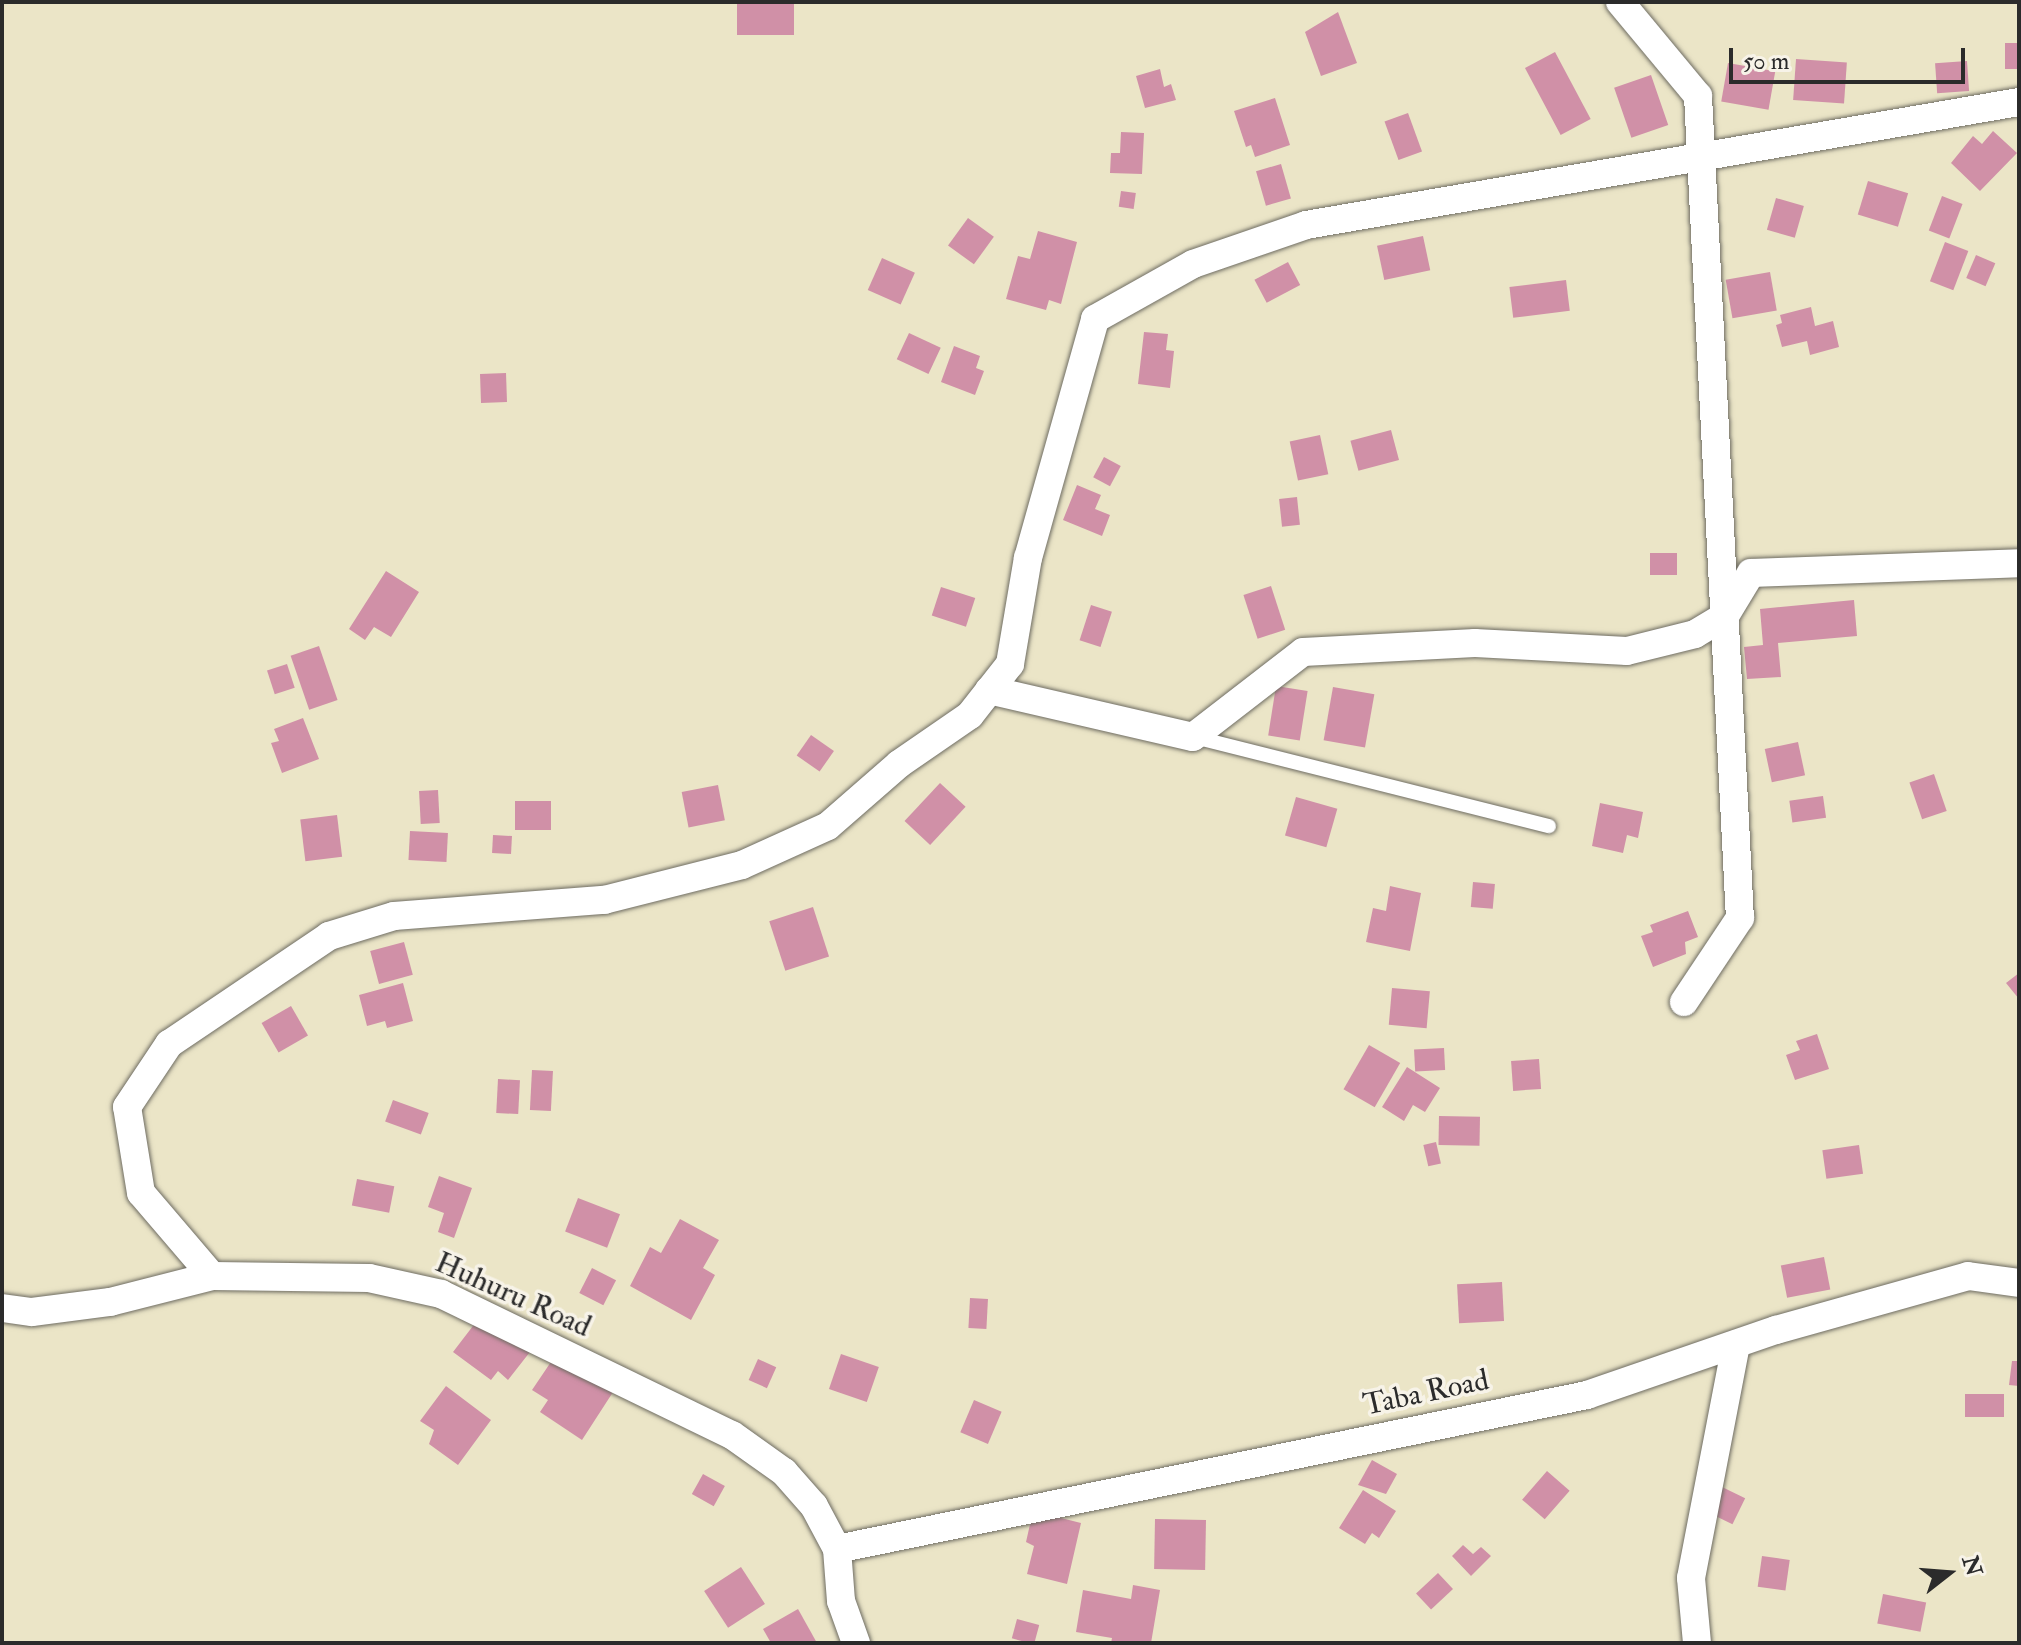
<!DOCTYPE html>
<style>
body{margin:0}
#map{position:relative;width:2021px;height:1645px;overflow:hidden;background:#ebe5c7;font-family:"IM FELL Double Pica",serif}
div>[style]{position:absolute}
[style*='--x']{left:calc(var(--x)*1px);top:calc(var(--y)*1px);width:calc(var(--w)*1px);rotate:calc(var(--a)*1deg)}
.building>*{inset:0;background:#d090a7;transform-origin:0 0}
.roads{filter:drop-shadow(0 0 2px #6e6c62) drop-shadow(0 0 2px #6e6c62)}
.service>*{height:14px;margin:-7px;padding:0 7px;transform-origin:7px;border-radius:7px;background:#fff}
.minor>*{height:28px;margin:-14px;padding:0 14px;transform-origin:14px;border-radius:14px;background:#fff}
span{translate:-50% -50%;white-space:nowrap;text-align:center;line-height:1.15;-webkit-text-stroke:7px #f7f3e8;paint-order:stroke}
.street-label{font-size:30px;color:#2b2b2b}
.frame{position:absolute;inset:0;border:4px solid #2b2b2b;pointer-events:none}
.north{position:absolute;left:1909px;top:1533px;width:80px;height:80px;-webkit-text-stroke:6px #f7f3e8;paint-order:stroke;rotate:73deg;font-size:22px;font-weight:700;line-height:32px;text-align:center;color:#2b2b2b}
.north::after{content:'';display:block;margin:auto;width:28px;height:36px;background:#2b2b2b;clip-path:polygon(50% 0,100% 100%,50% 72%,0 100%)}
.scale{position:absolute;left:1729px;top:48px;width:236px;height:36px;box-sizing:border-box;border:4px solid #2b2b2b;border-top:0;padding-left:10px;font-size:24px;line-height:28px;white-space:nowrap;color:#2b2b2b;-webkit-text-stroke:6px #f7f3e8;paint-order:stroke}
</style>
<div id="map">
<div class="building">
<div style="left:737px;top:2px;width:57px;height:33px"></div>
<div style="clip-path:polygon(1338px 12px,1357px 63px,1321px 76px,1305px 32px)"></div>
<div style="left:2005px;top:43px;width:14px;height:26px"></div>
<div style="left:1555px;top:52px;width:76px;height:34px;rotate:62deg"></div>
<div style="left:1796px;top:59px;width:51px;height:41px;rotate:4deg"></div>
<div style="left:1967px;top:61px;width:30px;height:32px;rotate:86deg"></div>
<div style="left:1728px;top:63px;width:48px;height:39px;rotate:10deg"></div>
<div style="clip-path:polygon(1160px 69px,1164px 87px,1171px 84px,1176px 100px,1145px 108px,1136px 76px)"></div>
<div style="left:1651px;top:75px;width:53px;height:39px;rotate:71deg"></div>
<div style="clip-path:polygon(1275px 98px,1290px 145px,1255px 157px,1251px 145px,1246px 147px,1234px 111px)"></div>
<div style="left:1408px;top:113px;width:41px;height:25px;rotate:70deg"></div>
<div style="clip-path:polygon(1993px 131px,2017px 153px,1980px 191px,1951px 163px,1973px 136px,1982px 144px)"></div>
<div style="clip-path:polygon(1121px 132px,1144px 133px,1142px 174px,1110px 173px,1111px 153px,1120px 153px)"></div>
<div style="left:1281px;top:164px;width:36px;height:26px;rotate:74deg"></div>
<div style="left:1868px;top:181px;width:42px;height:35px;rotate:17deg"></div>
<div style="left:1121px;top:191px;width:15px;height:16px;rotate:8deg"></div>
<div style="left:1942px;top:196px;width:22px;height:37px;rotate:21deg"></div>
<div style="left:1776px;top:198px;width:29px;height:33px;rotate:16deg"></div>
<div style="left:968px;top:218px;width:32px;height:34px;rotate:36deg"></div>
<div style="clip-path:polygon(1038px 231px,1077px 242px,1061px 304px,1049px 300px,1046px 310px,1006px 299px,1018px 256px,1030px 259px)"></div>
<div style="left:1423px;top:236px;width:35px;height:47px;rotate:78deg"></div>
<div style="left:1945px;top:242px;width:25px;height:42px;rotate:21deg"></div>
<div style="left:1976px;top:255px;width:21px;height:25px;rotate:23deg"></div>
<div style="left:882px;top:258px;width:36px;height:35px;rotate:24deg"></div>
<div style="left:1288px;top:262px;width:26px;height:38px;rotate:62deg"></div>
<div style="left:1770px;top:272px;width:39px;height:45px;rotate:80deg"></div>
<div style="left:1566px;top:280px;width:31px;height:57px;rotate:83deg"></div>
<div style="clip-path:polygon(1811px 307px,1815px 326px,1833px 321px,1839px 347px,1810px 355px,1807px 341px,1782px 347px,1776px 325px,1782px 323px,1780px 315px)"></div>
<div style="clip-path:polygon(1144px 332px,1168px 334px,1166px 350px,1174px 351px,1170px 388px,1138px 384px)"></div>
<div style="left:909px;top:333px;width:35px;height:29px;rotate:25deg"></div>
<div style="clip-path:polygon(954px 346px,980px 356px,976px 368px,984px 371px,975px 395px,941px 382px)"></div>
<div style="left:506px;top:373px;width:29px;height:26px;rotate:88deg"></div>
<div style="left:1391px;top:430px;width:31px;height:42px;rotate:75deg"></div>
<div style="left:1320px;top:435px;width:40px;height:31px;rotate:78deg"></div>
<div style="left:1104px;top:457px;width:19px;height:23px;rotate:28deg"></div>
<div style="clip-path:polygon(1077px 485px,1101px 495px,1095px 509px,1110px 515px,1102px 536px,1063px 520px)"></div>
<div style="left:1297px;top:497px;width:28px;height:18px;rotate:84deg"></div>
<div style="left:1677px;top:553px;width:22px;height:27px;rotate:90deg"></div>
<div style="clip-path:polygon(386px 571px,419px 592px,391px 637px,374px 627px,365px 640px,349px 629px)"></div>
<div style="left:1271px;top:586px;width:46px;height:29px;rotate:72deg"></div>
<div style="left:941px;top:587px;width:36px;height:30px;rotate:18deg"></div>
<div style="clip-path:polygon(1854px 600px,1857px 636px,1778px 643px,1781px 677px,1747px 679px,1744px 647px,1763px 645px,1760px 609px)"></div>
<div style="left:1091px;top:605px;width:22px;height:37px;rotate:18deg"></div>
<div style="left:319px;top:646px;width:57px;height:30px;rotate:71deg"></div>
<div style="left:287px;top:664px;width:25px;height:21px;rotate:72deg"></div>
<div style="left:1276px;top:686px;width:32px;height:50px;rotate:9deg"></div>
<div style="left:1333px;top:687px;width:42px;height:54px;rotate:10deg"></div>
<div style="clip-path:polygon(303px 718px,319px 759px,282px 773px,271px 743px,279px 741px,274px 729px)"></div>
<div style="left:811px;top:735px;width:28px;height:25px;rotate:35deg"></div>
<div style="left:1798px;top:742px;width:34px;height:34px;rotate:78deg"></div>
<div style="left:1934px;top:774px;width:39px;height:26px;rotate:71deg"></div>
<div style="left:940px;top:783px;width:35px;height:52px;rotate:43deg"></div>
<div style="left:718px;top:785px;width:36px;height:37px;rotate:79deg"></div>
<div style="left:438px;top:790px;width:33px;height:19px;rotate:87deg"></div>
<div style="left:1823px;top:796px;width:22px;height:34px;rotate:82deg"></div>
<div style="left:1296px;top:797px;width:43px;height:40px;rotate:16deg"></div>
<div style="left:515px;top:801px;width:36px;height:29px"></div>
<div style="clip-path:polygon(1600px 803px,1643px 812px,1638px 838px,1627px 835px,1623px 853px,1592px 846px)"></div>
<div style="left:337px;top:815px;width:42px;height:37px;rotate:83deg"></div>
<div style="left:410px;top:831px;width:38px;height:29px;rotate:3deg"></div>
<div style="left:493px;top:835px;width:19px;height:18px;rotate:3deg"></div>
<div style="left:1473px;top:882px;width:22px;height:25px;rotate:5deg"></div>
<div style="clip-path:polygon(1390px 886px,1421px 893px,1410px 951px,1366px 942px,1373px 908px,1386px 911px)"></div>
<div style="left:813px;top:907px;width:52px;height:46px;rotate:72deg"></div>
<div style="clip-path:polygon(1688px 911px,1698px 937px,1685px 942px,1686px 954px,1653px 967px,1641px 936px,1653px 932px,1650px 925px)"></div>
<div style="left:404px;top:942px;width:34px;height:35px;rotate:75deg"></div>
<div style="clip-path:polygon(2019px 973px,2019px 999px,2006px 983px)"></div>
<div style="clip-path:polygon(403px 983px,413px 1021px,387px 1028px,385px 1021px,367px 1026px,359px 995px)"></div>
<div style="left:1392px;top:988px;width:38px;height:37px;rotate:5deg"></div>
<div style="left:291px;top:1006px;width:34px;height:34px;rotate:60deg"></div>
<div style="clip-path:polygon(1817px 1034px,1829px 1069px,1795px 1080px,1786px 1055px,1800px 1050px,1796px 1041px)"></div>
<div style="left:1369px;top:1045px;width:36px;height:51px;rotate:30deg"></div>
<div style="left:1444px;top:1048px;width:22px;height:30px;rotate:87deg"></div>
<div style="left:1539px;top:1059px;width:30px;height:28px;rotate:86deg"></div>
<div style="clip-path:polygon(1407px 1067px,1440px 1088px,1425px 1112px,1413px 1105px,1404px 1121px,1382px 1107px)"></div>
<div style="left:532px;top:1070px;width:21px;height:40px;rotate:3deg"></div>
<div style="left:498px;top:1079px;width:22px;height:34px;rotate:3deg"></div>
<div style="left:393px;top:1100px;width:38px;height:23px;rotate:20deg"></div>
<div style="left:1439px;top:1116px;width:41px;height:29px;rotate:1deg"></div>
<div style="left:1436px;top:1142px;width:22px;height:13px;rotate:77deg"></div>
<div style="left:1859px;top:1145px;width:29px;height:37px;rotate:82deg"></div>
<div style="clip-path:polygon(439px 1176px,472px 1188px,454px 1238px,438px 1232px,444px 1213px,428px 1207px)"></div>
<div style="left:357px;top:1179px;width:38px;height:27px;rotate:11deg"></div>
<div style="left:578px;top:1198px;width:45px;height:36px;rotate:21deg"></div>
<div style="clip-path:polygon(680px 1219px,719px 1240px,703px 1268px,715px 1275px,691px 1320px,630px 1286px,650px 1247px,661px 1253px)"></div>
<div style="left:1824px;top:1257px;width:33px;height:44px;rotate:79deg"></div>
<div style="left:592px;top:1268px;width:27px;height:28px;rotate:27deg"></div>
<div style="left:1502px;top:1282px;width:39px;height:45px;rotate:87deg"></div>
<div style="left:970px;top:1298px;width:18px;height:30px;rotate:3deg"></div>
<div style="clip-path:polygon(489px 1305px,537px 1343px,508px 1380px,498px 1371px,491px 1380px,453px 1352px)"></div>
<div style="clip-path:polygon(559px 1350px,615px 1389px,582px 1440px,540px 1412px,548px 1400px,532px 1390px)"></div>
<div style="left:841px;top:1354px;width:40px;height:37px;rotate:19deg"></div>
<div style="left:758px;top:1359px;width:20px;height:23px;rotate:24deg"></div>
<div style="clip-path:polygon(2012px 1361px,2019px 1361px,2019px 1386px,2009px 1385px)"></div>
<div style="clip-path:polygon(446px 1386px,491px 1420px,458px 1465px,429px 1444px,434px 1430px,420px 1421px)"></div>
<div style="left:2004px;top:1394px;width:23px;height:39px;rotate:90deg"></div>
<div style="left:974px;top:1400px;width:30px;height:35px;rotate:23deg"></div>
<div style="clip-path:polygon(1372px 1460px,1397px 1474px,1386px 1494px,1358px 1485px)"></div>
<div style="left:1547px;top:1471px;width:30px;height:38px;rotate:41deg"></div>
<div style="left:703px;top:1474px;width:25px;height:23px;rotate:29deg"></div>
<div style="left:1720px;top:1486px;width:28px;height:29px;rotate:26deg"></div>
<div style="clip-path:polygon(1363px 1490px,1396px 1511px,1379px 1538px,1372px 1533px,1365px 1544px,1339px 1528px)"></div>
<div style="clip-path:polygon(1033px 1511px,1081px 1523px,1067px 1584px,1027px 1574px,1034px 1546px,1026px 1542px)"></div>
<div style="left:1155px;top:1519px;width:51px;height:50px;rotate:1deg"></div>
<div style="clip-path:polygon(1463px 1545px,1473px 1554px,1481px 1547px,1491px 1556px,1471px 1576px,1452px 1556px)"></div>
<div style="left:1762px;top:1556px;width:28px;height:31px;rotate:8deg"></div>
<div style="left:741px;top:1567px;width:44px;height:44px;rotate:57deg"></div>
<div style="left:1438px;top:1573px;width:22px;height:30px;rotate:47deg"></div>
<div style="clip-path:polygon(1133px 1585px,1160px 1590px,1151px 1643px,1111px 1643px,1112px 1638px,1076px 1632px,1083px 1590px,1131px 1599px)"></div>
<div style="left:1883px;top:1594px;width:44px;height:30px;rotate:11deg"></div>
<div style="clip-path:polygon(798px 1609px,817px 1643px,771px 1643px,763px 1629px)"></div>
<div style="left:1017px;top:1619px;width:23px;height:20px;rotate:15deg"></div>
</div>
<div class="roads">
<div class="service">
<div style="--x:1194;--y:737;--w:366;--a:14.1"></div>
</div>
<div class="minor">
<div style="--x:1620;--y:2;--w:122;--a:50.3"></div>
<div style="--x:1698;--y:96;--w:823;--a:87.08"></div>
<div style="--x:1740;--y:918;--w:101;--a:123.7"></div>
<div style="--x:989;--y:690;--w:209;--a:13"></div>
<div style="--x:1193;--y:737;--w:139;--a:-37.7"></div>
<div style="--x:1303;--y:652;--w:172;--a:-3"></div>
<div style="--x:1475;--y:643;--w:152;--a:3"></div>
<div style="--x:1627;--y:651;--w:70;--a:-14"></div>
<div style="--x:1695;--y:634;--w:35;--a:-31"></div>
<div style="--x:1725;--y:616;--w:50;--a:-58.8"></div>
<div style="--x:1751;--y:573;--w:268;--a:-2.1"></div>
<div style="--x:212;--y:1276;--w:109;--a:-130.5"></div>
<div style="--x:141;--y:1193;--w:87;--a:-99.2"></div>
<div style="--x:127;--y:1107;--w:76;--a:-56.3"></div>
<div style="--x:169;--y:1044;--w:193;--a:-34"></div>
<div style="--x:329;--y:936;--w:68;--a:-17.1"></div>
<div style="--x:394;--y:916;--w:211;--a:-4.4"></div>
<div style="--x:604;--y:900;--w:142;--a:-14.2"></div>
<div style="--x:742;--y:865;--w:94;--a:-24.4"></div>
<div style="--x:828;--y:826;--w:94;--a:-41.1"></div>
<div style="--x:899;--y:764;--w:86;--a:-34.6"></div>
<div style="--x:970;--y:715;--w:65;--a:-51.9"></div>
<div style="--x:1010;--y:664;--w:108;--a:-80.4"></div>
<div style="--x:1028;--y:558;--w:248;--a:-74.3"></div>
<div style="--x:1095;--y:319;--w:112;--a:-29.3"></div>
<div style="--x:1193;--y:264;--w:120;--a:-19"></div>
<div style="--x:1306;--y:225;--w:724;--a:-9.79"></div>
<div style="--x:2;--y:1308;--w:30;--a:8"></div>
<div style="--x:32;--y:1312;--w:79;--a:-7.3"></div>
<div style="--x:110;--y:1302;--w:105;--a:-14.3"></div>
<div style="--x:212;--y:1276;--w:157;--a:0.7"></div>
<div style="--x:369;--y:1278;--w:74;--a:12.5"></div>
<div style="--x:441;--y:1294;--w:323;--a:25.9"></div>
<div style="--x:732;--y:1435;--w:64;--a:35.4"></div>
<div style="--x:784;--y:1472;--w:45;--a:48.6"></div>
<div style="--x:814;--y:1506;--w:49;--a:61.9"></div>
<div style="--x:837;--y:1549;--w:52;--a:85.6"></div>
<div style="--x:841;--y:1601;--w:45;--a:70.3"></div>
<div style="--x:837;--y:1549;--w:766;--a:-11.6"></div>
<div style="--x:1587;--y:1395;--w:200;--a:-19"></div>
<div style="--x:1776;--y:1330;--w:199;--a:-15.7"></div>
<div style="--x:1968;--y:1276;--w:51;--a:7.8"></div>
<div style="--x:1697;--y:1643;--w:65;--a:-95.3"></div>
<div style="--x:1691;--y:1578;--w:238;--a:-79.1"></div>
</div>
</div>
<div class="street-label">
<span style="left:513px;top:1295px;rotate:24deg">Huhuru Road</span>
<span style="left:1426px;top:1393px;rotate:-12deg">Taba Road</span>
</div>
<div class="frame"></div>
<div class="north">N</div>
<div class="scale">50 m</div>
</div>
